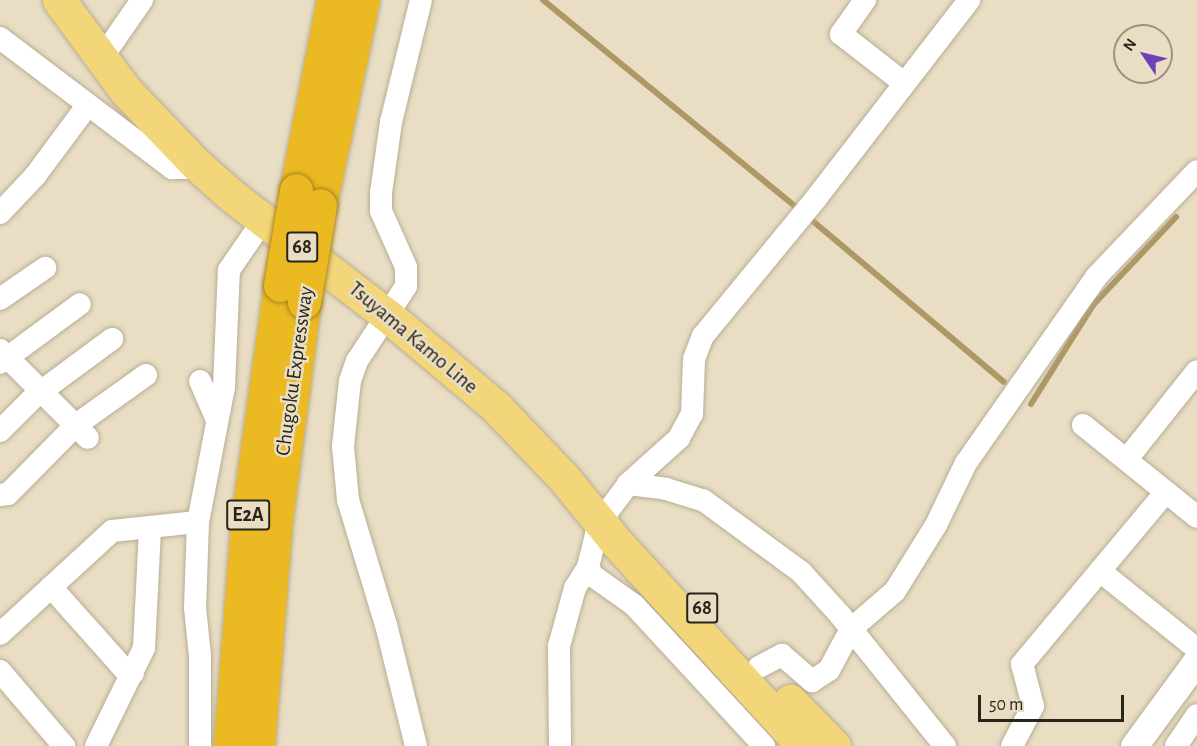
<!DOCTYPE html>
<style>
body{margin:0}
#map{position:relative;width:1197px;height:746px;overflow:hidden;background:#e9dec4;font-family:"Alegreya Sans",sans-serif}
div>[style]{position:absolute}
[style*='--x']{left:calc(var(--x)*1px);top:calc(var(--y)*1px);width:calc(var(--w)*1px);rotate:calc(var(--a)*1deg)}
.stream>*{height:6px;margin:-3px;padding:0 3px;transform-origin:3px;border-radius:3px;background:#ae9865}
.roads{filter:drop-shadow(0 0 2px #b8ad94) drop-shadow(0 0 2px #b8ad94)}
.minor>*{height:22px;margin:-11px;padding:0 11px;transform-origin:11px;border-radius:11px;background:#fff}
.tertiary>*{height:27px;margin:-13.5px;padding:0 13.5px;transform-origin:13.5px;border-radius:13.5px;background:#fff}
.primary>*{height:33px;margin:-16.5px;padding:0 16.5px;transform-origin:16.5px;border-radius:16.5px;background:#f3d57a}
.motorway>*{height:33px;margin:-16.5px;padding:0 16.5px;transform-origin:16.5px;border-radius:16.5px;background:#ebb922}
.bridges{filter:drop-shadow(0 0 2px #a7851f) drop-shadow(0 0 2px #a7851f)}
.motorway-bridge>*{height:33px;margin:-16.5px;padding:0 16.5px;transform-origin:16.5px;border-radius:16.5px;background:#ebb922}
span{translate:-50% -50%;white-space:nowrap;text-align:center;line-height:1.15;-webkit-text-stroke:5px #e9dec4;paint-order:stroke}
.shield-label span{padding:2px 4px;background:#e9dec4;border:2px solid;border-radius:4px;-webkit-text-stroke-width:0}
.shield-label{font-size:20px;color:#28241a;font-weight:700}
.street-label{font-size:21px;color:#28241a}
.north{position:absolute;left:1113px;top:24px;width:60px;height:60px;box-sizing:border-box;background:#e9dec4;border:2px solid #9c9480;border-radius:50%;rotate:305deg;font-size:16px;font-weight:700;line-height:24px;text-align:center;color:#28241a}
.north::after{content:'';display:block;margin:auto;width:21px;height:27px;background:#7040b8;clip-path:polygon(50% 0,100% 100%,50% 72%,0 100%)}
.scale{position:absolute;left:978px;top:695px;width:146px;height:27px;box-sizing:border-box;border:3px solid #28241a;border-top:0;padding-left:8px;font-size:18px;line-height:21px;white-space:nowrap;color:#28241a;-webkit-text-stroke:4px #e9dec4;paint-order:stroke}
</style>
<div id="map">
<div class="stream">
<div style="--x:543;--y:0;--w:332;--a:39.3"></div>
<div style="--x:808;--y:217;--w:256;--a:40.1"></div>
<div style="--x:1031;--y:404;--w:117;--a:-57.9"></div>
<div style="--x:1093;--y:305;--w:121;--a:-46.7"></div>
</div>
<div class="roads">
<div class="minor">
<div style="--x:865;--y:0;--w:42;--a:125.2"></div>
<div style="--x:841;--y:34;--w:80;--a:37.9"></div>
<div style="--x:0;--y:38;--w:216;--a:37.1"></div>
<div style="--x:172;--y:168;--w:15;--a:0"></div>
<div style="--x:187;--y:168;--w:10;--a:-24"></div>
<div style="--x:101;--y:59;--w:72;--a:-55.2"></div>
<div style="--x:0;--y:213;--w:51;--a:-46.6"></div>
<div style="--x:35;--y:176;--w:87;--a:-53.4"></div>
<div style="--x:0;--y:299;--w:55;--a:-34.6"></div>
<div style="--x:0;--y:350;--w:124;--a:45"></div>
<div style="--x:0;--y:363;--w:99;--a:-36.4"></div>
<div style="--x:200;--y:381;--w:40;--a:66.6"></div>
<div style="--x:1083;--y:425;--w:146;--a:38.9"></div>
<div style="--x:0;--y:431;--w:49;--a:-45"></div>
<div style="--x:35;--y:396;--w:96;--a:-36.5"></div>
<div style="--x:1127;--y:459;--w:112;--a:-51.5"></div>
<div style="--x:628;--y:484;--w:38;--a:7"></div>
<div style="--x:666;--y:489;--w:39;--a:17"></div>
<div style="--x:703;--y:500;--w:122;--a:36.3"></div>
<div style="--x:801;--y:572;--w:58;--a:47.8"></div>
<div style="--x:840;--y:615;--w:168;--a:51.3"></div>
<div style="--x:0;--y:495;--w:8;--a:-7"></div>
<div style="--x:8;--y:494;--w:97;--a:-45.4"></div>
<div style="--x:76;--y:425;--w:86;--a:-35.5"></div>
<div style="--x:588;--y:567;--w:10;--a:61"></div>
<div style="--x:593;--y:576;--w:50;--a:35.3"></div>
<div style="--x:634;--y:605;--w:192;--a:47.3"></div>
<div style="--x:1100;--y:571;--w:124;--a:38.8"></div>
<div style="--x:51;--y:587;--w:110;--a:48.3"></div>
<div style="--x:124;--y:669;--w:10;--a:24"></div>
<div style="--x:0;--y:634;--w:152;--a:-42.6"></div>
<div style="--x:112;--y:531;--w:86;--a:-6"></div>
<div style="--x:759;--y:667;--w:26;--a:-28"></div>
<div style="--x:782;--y:655;--w:40;--a:41"></div>
<div style="--x:812;--y:681;--w:20;--a:-33"></div>
<div style="--x:829;--y:670;--w:47;--a:-61.8"></div>
<div style="--x:851;--y:629;--w:58;--a:-40.8"></div>
<div style="--x:895;--y:591;--w:78;--a:-58.2"></div>
<div style="--x:936;--y:525;--w:69;--a:-64.2"></div>
<div style="--x:966;--y:463;--w:227;--a:-55"></div>
<div style="--x:1096;--y:277;--w:146;--a:-46.4"></div>
<div style="--x:0;--y:671;--w:99;--a:49.5"></div>
<div style="--x:96;--y:746;--w:109;--a:-63.9"></div>
<div style="--x:144;--y:648;--w:120;--a:-87.1"></div>
<div style="--x:200;--y:746;--w:90;--a:-90"></div>
<div style="--x:200;--y:656;--w:48;--a:-95.9"></div>
<div style="--x:195;--y:608;--w:86;--a:-88"></div>
<div style="--x:198;--y:522;--w:137;--a:-79.1"></div>
<div style="--x:224;--y:387;--w:117;--a:-87.6"></div>
<div style="--x:229;--y:270;--w:62;--a:-55.5"></div>
<div style="--x:416;--y:746;--w:125;--a:-103.9"></div>
<div style="--x:386;--y:625;--w:131;--a:-106.9"></div>
<div style="--x:348;--y:500;--w:54;--a:-95.3"></div>
<div style="--x:343;--y:446;--w:65;--a:-83.9"></div>
<div style="--x:350;--y:381;--w:21;--a:-71"></div>
<div style="--x:357;--y:361;--w:90;--a:-56.8"></div>
<div style="--x:406;--y:286;--w:19;--a:-90"></div>
<div style="--x:406;--y:267;--w:61;--a:-114.1"></div>
<div style="--x:381;--y:211;--w:18;--a:-90"></div>
<div style="--x:381;--y:193;--w:72;--a:-82"></div>
<div style="--x:391;--y:122;--w:126;--a:-76.2"></div>
<div style="--x:560;--y:746;--w:100;--a:-90.6"></div>
<div style="--x:559;--y:646;--w:60;--a:-74.6"></div>
<div style="--x:575;--y:588;--w:25;--a:-58"></div>
<div style="--x:588;--y:567;--w:34;--a:-76"></div>
<div style="--x:596;--y:534;--w:26;--a:-62"></div>
<div style="--x:608;--y:511;--w:34;--a:-53"></div>
<div style="--x:628;--y:484;--w:69;--a:-42"></div>
<div style="--x:679;--y:438;--w:27;--a:-62"></div>
<div style="--x:692;--y:414;--w:55;--a:-87.9"></div>
<div style="--x:694;--y:359;--w:25;--a:-69"></div>
<div style="--x:703;--y:336;--w:180;--a:-50.6"></div>
<div style="--x:817;--y:197;--w:249;--a:-52.3"></div>
<div style="--x:1012;--y:746;--w:45;--a:-62.3"></div>
<div style="--x:1033;--y:706;--w:43;--a:-104.7"></div>
<div style="--x:1022;--y:664;--w:223;--a:-50.1"></div>
<div style="--x:1176;--y:746;--w:37;--a:-56"></div>
</div>
<div class="tertiary">
<div style="--x:1134;--y:746;--w:107;--a:-53.8"></div>
</div>
<div class="primary">
<div style="--x:59;--y:0;--w:112;--a:53.7"></div>
<div style="--x:125;--y:90;--w:103;--a:46.2"></div>
<div style="--x:196;--y:164;--w:48;--a:41.6"></div>
<div style="--x:232;--y:196;--w:197;--a:37.6"></div>
<div style="--x:388;--y:316;--w:141;--a:40.1"></div>
<div style="--x:496;--y:407;--w:97;--a:46.3"></div>
<div style="--x:563;--y:477;--w:85;--a:50.7"></div>
<div style="--x:617;--y:543;--w:275;--a:47.5"></div>
<div style="--x:790;--y:701;--w:63;--a:45.6"></div>
</div>
<div class="motorway">
<div style="--x:296;--y:190;--w:194;--a:-79"></div>
<div style="--x:320;--y:205;--w:209;--a:-78.2"></div>
<div style="--x:230;--y:746;--w:233;--a:-85.6"></div>
<div style="--x:248;--y:514;--w:231;--a:-82"></div>
<div style="--x:258;--y:746;--w:228;--a:-85.5"></div>
<div style="--x:276;--y:519;--w:219;--a:-82.6"></div>
</div>
</div>
<div class="bridges">
<div class="motorway-bridge">
<div style="--x:280;--y:285;--w:96;--a:-80.4"></div>
<div style="--x:304;--y:302;--w:98;--a:-80.6"></div>
</div>
</div>
<div class="shield-label">
<span style="left:302px;top:247px">68</span>
<span style="left:248px;top:515px">E2A</span>
<span style="left:702px;top:608px">68</span>
</div>
<div class="street-label">
<span style="left:413px;top:338px;rotate:40deg">Tsuyama Kamo Line</span>
<span style="left:295px;top:371px;rotate:-82deg">Chugoku Expressway</span>
</div>
<div class="north">N</div>
<div class="scale">50 m</div>
</div>
